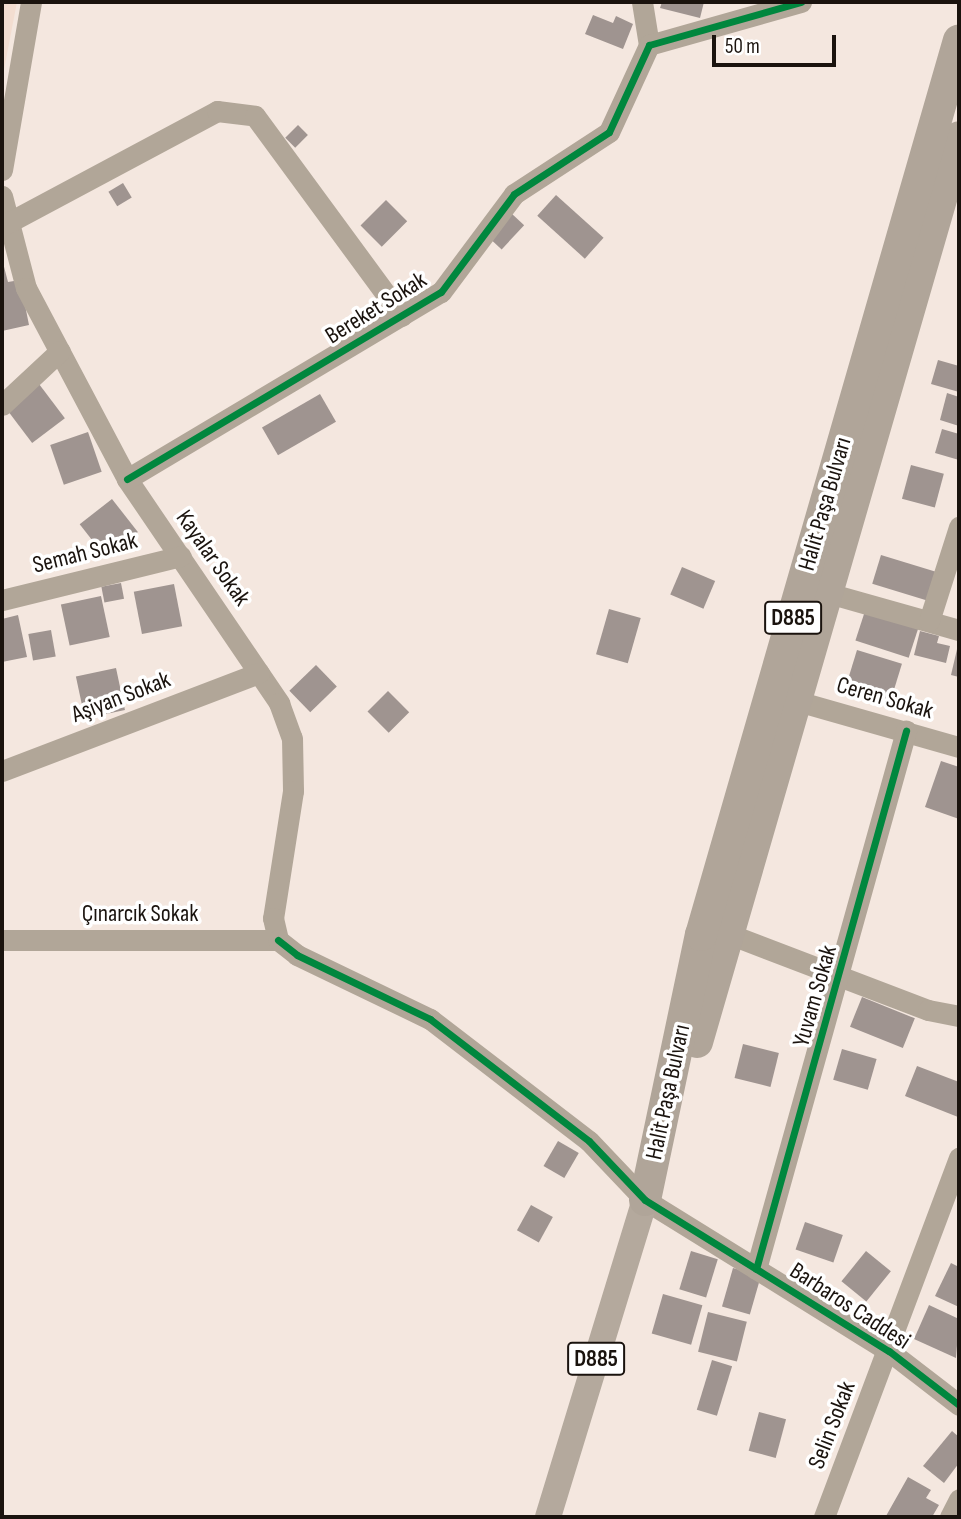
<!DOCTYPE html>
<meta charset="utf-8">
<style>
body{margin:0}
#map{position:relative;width:961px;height:1519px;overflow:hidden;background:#f4e7df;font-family:"Sofia Sans Condensed",sans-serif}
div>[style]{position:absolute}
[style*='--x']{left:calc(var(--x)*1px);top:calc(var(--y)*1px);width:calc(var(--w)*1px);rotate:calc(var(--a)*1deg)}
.built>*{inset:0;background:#f3ddd0}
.building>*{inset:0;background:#9f9490;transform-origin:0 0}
.minor>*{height:21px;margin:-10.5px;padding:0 10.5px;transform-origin:10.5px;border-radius:10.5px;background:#b1a698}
.major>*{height:26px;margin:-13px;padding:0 13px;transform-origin:13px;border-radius:13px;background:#b4a99d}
.highway>*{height:32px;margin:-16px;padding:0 16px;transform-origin:16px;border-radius:16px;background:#b0a599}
.cycleway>*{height:7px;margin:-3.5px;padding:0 3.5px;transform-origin:3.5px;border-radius:3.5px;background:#00873e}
span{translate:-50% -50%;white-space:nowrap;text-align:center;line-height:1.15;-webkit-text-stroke:7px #fff;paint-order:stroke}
.shield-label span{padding:2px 5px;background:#fff;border:2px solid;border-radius:5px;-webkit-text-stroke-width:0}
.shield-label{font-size:23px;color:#1a130e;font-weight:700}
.street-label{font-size:24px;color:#1a130e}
.frame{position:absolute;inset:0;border:4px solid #1a130e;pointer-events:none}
.scale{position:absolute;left:712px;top:35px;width:124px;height:32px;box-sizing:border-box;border:4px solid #1a130e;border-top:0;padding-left:9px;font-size:21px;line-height:24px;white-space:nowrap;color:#1a130e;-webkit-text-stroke:5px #fff;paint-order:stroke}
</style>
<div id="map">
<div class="built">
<div style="clip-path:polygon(2px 2px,17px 2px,2px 80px)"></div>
</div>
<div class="building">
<div style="clip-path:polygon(662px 2px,704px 2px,700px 18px,660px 8px)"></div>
<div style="clip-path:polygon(593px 15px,613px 23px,616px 16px,633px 24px,623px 49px,585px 34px)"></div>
<div style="left:298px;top:125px;width:14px;height:18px;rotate:45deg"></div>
<div style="left:123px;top:183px;width:17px;height:17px;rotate:59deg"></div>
<div style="left:556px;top:195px;width:64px;height:28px;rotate:42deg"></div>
<div style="left:386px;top:200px;width:30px;height:36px;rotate:45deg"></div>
<div style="left:511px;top:213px;width:18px;height:33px;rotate:43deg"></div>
<div style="clip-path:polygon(2px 259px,8px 282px,20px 280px,29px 325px,2px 331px)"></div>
<div style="clip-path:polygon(938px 360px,959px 366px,959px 392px,931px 384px)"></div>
<div style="left:39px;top:384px;width:43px;height:41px;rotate:53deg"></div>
<div style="clip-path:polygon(947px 393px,959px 397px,959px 426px,940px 420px)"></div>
<div style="left:320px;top:394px;width:32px;height:67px;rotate:60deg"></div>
<div style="clip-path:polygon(942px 429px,959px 434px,959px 460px,935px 453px)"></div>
<div style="left:88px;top:432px;width:42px;height:40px;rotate:71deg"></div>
<div style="left:911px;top:465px;width:34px;height:35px;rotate:15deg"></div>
<div style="left:112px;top:499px;width:42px;height:41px;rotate:52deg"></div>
<div style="left:881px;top:555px;width:59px;height:30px;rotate:17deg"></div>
<div style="left:682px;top:567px;width:36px;height:30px;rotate:23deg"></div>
<div style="left:121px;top:583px;width:16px;height:20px;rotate:79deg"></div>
<div style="left:174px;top:584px;width:43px;height:41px;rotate:79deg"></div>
<div style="left:101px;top:596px;width:42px;height:41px;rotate:78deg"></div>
<div style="left:609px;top:609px;width:33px;height:47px;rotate:16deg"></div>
<div style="left:865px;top:611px;width:56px;height:31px;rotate:18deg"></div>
<div style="clip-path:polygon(18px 615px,27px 657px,2px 662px,2px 619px)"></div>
<div style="left:51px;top:630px;width:27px;height:23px;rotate:80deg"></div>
<div style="clip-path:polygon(920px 631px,939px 636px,937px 643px,950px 646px,946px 663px,914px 655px)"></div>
<div style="clip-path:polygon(958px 645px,959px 645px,959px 677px,951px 675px)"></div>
<div style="left:857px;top:650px;width:47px;height:43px;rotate:17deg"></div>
<div style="left:316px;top:665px;width:30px;height:37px;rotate:46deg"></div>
<div style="left:116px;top:668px;width:43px;height:41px;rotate:78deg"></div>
<div style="left:388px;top:691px;width:30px;height:29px;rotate:45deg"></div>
<div style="clip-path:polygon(941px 761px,959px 767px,959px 819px,925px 807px)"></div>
<div style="left:862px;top:997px;width:57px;height:32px;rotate:22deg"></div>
<div style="left:743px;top:1044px;width:37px;height:35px;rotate:14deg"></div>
<div style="left:842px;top:1049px;width:36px;height:32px;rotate:16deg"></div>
<div style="clip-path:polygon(917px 1066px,959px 1082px,958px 1117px,905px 1096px)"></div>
<div style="left:558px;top:1141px;width:24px;height:29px;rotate:30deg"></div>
<div style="left:531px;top:1205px;width:25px;height:29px;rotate:29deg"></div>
<div style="left:805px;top:1222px;width:40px;height:29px;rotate:19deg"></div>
<div style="left:691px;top:1251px;width:28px;height:40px;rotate:17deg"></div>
<div style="left:866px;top:1251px;width:32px;height:39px;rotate:39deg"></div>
<div style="clip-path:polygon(951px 1263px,959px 1267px,959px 1307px,935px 1296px)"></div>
<div style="left:733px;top:1268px;width:29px;height:40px;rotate:16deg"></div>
<div style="left:663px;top:1294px;width:41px;height:41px;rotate:16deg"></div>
<div style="clip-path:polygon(929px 1305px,959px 1319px,956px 1358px,914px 1339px)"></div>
<div style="left:708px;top:1312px;width:40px;height:41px;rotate:14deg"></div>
<div style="left:712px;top:1360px;width:21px;height:52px;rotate:17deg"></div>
<div style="left:759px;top:1412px;width:28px;height:40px;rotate:15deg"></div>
<div style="clip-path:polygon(952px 1431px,959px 1437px,959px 1463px,944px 1483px,923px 1466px)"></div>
<div style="clip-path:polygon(908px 1477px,931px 1490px,926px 1498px,939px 1505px,932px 1517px,886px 1516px)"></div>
</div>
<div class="minor">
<div style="--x:642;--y:2;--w:44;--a:80.8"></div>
<div style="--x:2;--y:170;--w:170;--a:-80.2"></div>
<div style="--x:2;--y:196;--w:95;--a:75.4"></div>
<div style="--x:26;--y:288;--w:216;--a:62.1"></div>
<div style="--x:127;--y:479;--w:271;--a:55.8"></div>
<div style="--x:279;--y:703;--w:37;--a:70"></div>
<div style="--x:292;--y:738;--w:53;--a:88.9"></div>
<div style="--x:293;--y:791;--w:129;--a:98.9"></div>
<div style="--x:273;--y:918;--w:23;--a:77"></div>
<div style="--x:2;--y:226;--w:244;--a:-28.1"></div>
<div style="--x:217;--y:111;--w:38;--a:7"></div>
<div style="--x:255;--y:116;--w:248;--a:53.7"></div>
<div style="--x:2;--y:405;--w:79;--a:-43"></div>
<div style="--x:127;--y:479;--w:365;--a:-30.8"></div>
<div style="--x:441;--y:292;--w:122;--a:-53.3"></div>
<div style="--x:514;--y:194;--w:113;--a:-33.1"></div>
<div style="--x:609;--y:132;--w:96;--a:-65.3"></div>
<div style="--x:649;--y:45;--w:158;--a:-15.8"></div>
<div style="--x:828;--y:593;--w:136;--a:15.8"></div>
<div style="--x:2;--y:600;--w:184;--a:-13.8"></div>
<div style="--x:929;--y:621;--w:99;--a:-72.3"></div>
<div style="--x:797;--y:701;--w:168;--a:15.9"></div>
<div style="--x:2;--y:771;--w:275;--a:-20.9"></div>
<div style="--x:729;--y:934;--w:213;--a:20.9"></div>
<div style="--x:928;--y:1010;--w:32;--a:11"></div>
<div style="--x:2;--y:940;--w:276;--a:0"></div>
<div style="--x:278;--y:940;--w:24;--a:38"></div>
<div style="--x:297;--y:955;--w:148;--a:25.7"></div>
<div style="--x:430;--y:1019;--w:200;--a:37.5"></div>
<div style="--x:589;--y:1141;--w:81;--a:46.5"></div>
<div style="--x:645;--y:1200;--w:287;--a:31.8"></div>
<div style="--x:889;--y:1351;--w:88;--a:37.6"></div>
<div style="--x:756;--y:1269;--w:559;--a:-74.42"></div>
<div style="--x:824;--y:1517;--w:384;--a:-69.4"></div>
<div style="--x:950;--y:1517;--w:20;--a:-63"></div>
</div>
<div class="major">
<div style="--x:548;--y:1517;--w:332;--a:-73"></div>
</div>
<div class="highway">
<div style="--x:697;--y:1042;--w:942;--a:-73.85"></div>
<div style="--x:645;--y:1200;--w:271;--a:-78.1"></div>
<div style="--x:701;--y:935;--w:931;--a:-73.92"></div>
</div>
<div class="cycleway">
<div style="--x:127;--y:479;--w:365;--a:-30.8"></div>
<div style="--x:441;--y:292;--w:122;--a:-53.3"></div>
<div style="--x:514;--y:194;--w:113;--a:-33.1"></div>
<div style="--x:609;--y:132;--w:96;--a:-65.3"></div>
<div style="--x:649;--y:45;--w:158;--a:-15.8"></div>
<div style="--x:278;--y:940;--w:24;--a:38"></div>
<div style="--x:297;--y:955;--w:148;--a:25.7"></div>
<div style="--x:430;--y:1019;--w:200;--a:37.5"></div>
<div style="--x:589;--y:1141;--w:81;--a:46.5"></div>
<div style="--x:645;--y:1200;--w:287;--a:31.8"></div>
<div style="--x:889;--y:1351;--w:88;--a:37.6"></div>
<div style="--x:756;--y:1269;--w:559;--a:-74.42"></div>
</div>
<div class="shield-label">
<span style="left:793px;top:618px">D885</span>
<span style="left:596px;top:1359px">D885</span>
</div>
<div class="street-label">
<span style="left:376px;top:308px;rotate:-32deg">Bereket Sokak</span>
<span style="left:825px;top:504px;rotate:-74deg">Halit Paşa Bulvarı</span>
<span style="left:85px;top:553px;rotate:-14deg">Semah Sokak</span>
<span style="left:213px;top:558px;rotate:55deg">Kayalar Sokak</span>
<span style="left:121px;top:697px;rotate:-21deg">Aşiyan Sokak</span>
<span style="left:885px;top:698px;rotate:16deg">Ceren Sokak</span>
<span style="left:140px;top:914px">Çınarcık Sokak</span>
<span style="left:815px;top:996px;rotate:-74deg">Yuvam Sokak</span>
<span style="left:668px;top:1092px;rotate:-78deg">Halit Paşa Bulvarı</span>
<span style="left:850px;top:1306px;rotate:33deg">Barbaros Caddesi</span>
<span style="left:832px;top:1425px;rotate:-69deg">Selin Sokak</span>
</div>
<div class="frame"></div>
<div class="scale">50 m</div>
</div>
